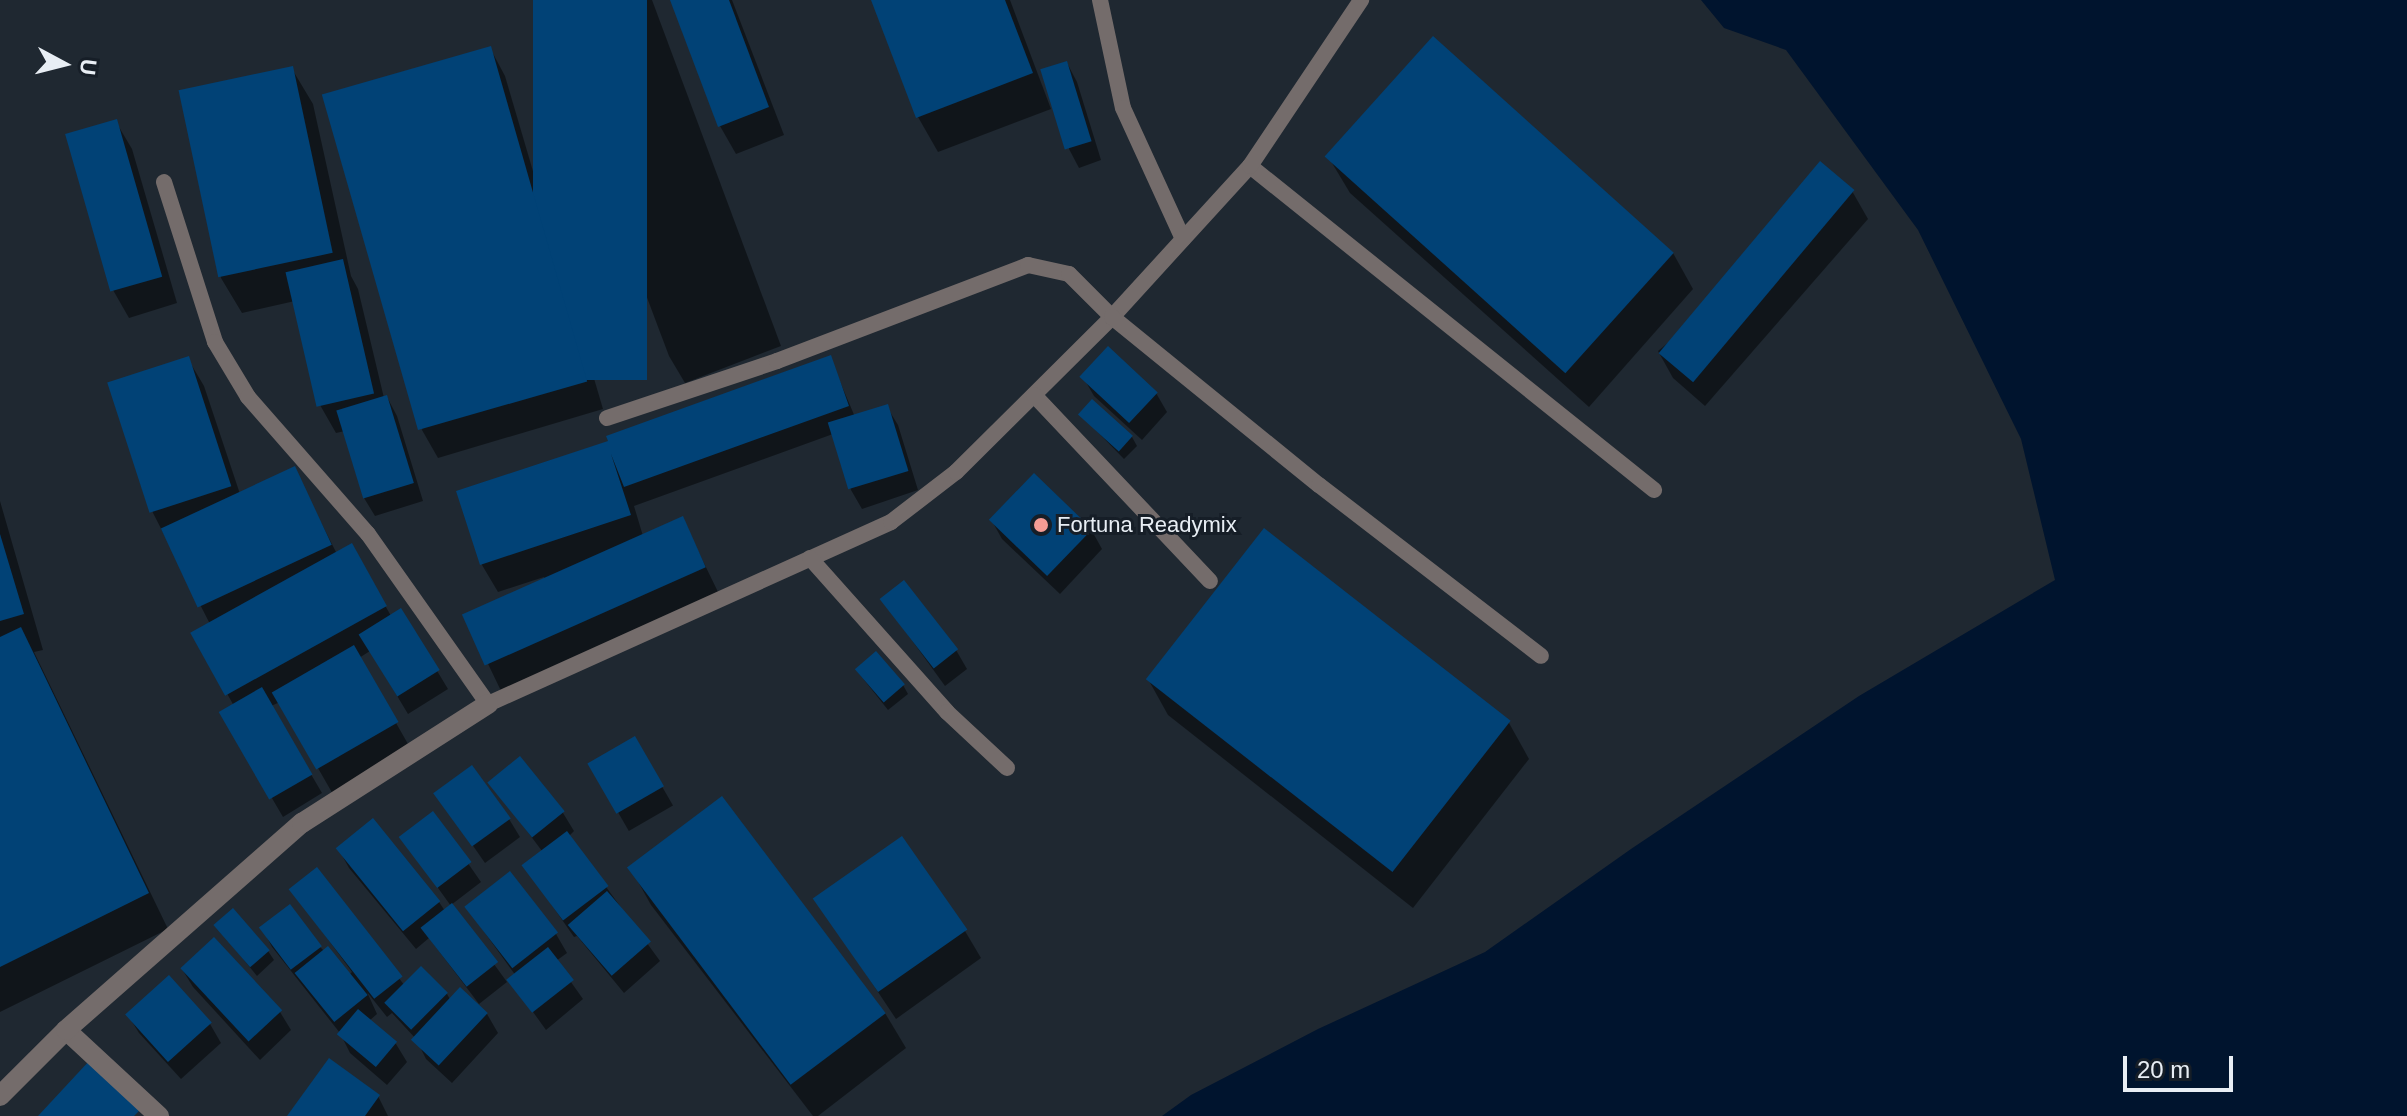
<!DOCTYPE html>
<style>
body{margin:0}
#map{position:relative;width:2407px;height:1116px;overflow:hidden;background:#1f2831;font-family:Helvetica,sans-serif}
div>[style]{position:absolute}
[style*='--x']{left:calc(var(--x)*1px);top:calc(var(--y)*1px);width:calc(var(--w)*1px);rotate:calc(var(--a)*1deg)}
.water>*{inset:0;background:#00142e}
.shadow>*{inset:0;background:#0007;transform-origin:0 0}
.building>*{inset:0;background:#014276;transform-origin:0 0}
.service>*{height:16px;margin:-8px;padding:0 8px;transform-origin:8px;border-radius:8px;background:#746c6b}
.minor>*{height:20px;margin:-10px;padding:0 10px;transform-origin:10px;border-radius:10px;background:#746c6b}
.dots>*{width:22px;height:22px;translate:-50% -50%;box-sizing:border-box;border:4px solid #161e27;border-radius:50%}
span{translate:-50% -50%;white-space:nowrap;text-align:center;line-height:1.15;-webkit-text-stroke:6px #161e27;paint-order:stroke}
.poi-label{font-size:22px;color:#e8eef4}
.left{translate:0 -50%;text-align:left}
.north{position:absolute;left:24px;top:24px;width:80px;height:80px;-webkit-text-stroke:6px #161e27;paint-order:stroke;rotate:97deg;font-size:22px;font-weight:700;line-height:32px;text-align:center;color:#e8eef4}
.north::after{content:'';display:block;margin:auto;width:28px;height:36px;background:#e8eef4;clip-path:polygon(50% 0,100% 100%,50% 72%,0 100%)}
.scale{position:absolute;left:2123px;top:1056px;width:110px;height:36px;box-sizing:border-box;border:4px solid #e8eef4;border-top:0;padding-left:10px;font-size:24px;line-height:28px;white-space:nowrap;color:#e8eef4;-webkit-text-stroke:6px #161e27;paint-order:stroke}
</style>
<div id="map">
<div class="water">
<div style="clip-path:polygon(1701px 0,2407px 0,2407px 1116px,1162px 1116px,1191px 1095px,1318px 1029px,1485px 952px,1631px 849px,1859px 696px,2055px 580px,2021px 439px,1918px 230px,1786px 50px,1724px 28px)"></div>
</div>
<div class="shadow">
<div style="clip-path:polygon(535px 0,652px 0,781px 346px,685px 383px,669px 356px)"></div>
<div style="clip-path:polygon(672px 0,732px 0,784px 135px,736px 154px,720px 126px)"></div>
<div style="clip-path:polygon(873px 0,1010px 0,1051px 109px,938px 152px,918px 117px)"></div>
<div style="clip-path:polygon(490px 48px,505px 76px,603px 409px,438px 458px,422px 430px)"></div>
<div style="clip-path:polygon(1067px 63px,1077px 82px,1101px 160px,1079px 168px,1069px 149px)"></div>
<div style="clip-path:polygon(292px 69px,313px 104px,351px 276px,358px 289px,384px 398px,387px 397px,397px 416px,423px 501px,375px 516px,364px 498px,345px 431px,336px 433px,320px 405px,295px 301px,242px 313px,221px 278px,181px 94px)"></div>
<div style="clip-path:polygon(116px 122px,132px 149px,177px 303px,129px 318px,113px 290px)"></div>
<div style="clip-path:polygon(1329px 158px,1673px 253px,1693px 289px,1589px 407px,1350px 193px)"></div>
<div style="clip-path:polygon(1852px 191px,1868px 219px,1705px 406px,1673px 378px,1658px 351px)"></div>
<div style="clip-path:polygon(830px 358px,855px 417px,887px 407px,898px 425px,918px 490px,862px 509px,851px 490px,833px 434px,634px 506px,643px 536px,682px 518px,720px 596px,502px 693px,465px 616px,545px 580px,544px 577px,498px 592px,482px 565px,458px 493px,606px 444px)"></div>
<div style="clip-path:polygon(188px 359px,204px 386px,240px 494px,294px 469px,337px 554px,352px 546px,391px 616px,401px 611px,448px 689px,408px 714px,370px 651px,359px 658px,412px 751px,334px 796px,280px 702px,271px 706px,322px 793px,283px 817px,222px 713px,234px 706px,193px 633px,210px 624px,153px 513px,110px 385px)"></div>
<div style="clip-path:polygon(1083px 377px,1156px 393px,1167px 412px,1142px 440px,1094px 396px)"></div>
<div style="clip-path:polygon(1081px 415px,1132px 437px,1137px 446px,1124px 459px)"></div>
<div style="clip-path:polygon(1035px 476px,1092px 531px,1102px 549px,1060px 594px,1002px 539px,992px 521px)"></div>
<div style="clip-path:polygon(0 501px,43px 650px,34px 652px,168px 929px,0 1012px)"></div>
<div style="clip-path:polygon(882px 599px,956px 650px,967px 669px,945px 686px)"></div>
<div style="clip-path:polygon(857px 671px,903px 685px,908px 694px,888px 710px)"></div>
<div style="clip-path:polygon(1148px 679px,1509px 723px,1529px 759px,1413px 908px,1168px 715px)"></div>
<div style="left:634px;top:738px;width:78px;height:51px;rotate:60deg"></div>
<div style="clip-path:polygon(520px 759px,563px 813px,574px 831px,569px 836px,660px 961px,624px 993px,577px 936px,574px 937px,524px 865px,542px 851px,491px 783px)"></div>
<div style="clip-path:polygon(437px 794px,509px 819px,520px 837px,485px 863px)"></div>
<div style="clip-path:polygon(433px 813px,481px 882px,451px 905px,507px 982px,479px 1004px,429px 938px,416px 949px,349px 868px,339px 850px,439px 902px,445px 911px,451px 906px,402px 838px)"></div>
<div style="clip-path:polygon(631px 869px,885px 1013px,906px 1048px,818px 1116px,813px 1116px,651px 905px)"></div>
<div style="clip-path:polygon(316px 870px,405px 986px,447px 994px,451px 1001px,460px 990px,487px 1014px,498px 1033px,452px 1083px,426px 1059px,416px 1039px,392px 1013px,387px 1017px,367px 992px,377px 1014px,369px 1021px,396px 1044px,407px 1062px,387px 1085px,350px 1053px,340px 1033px,272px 947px,262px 928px,320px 947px,349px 975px,352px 972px,291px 889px)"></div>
<div style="clip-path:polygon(816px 899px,965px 931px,981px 958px,896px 1019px)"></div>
<div style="clip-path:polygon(467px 908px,556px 934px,567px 953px,556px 961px,583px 999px,546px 1030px,510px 980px,516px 976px)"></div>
<div style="clip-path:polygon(217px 927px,268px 951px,274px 960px,257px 976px)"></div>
<div style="clip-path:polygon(214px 939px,280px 1012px,291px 1030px,260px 1060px,193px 987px,182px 969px)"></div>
<div style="clip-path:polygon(128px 1015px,210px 1024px,221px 1043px,181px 1079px,139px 1033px)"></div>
<div style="clip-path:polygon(378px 1096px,388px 1116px,290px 1116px)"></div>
</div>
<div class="building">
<div style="left:533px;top:0;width:114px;height:380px"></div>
<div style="clip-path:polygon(670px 0,729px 0,769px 107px,718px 127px)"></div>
<div style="clip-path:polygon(871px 0,1005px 0,1033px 73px,916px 118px)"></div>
<div style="left:1433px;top:36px;width:324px;height:162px;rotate:42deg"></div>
<div style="left:491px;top:46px;width:349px;height:176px;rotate:74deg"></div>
<div style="left:1067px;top:61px;width:84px;height:28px;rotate:73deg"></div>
<div style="left:293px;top:66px;width:191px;height:117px;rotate:78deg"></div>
<div style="left:117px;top:119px;width:164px;height:54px;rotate:74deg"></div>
<div style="left:1820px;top:161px;width:45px;height:251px;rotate:40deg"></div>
<div style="left:343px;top:259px;width:138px;height:59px;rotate:77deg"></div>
<div style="left:1108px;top:346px;width:68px;height:42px;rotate:43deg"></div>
<div style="clip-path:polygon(831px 355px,849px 406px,624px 487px,611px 454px,631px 515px,480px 565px,456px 491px,608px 441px,606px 436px)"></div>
<div style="left:189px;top:356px;width:137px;height:86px;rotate:72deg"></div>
<div style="left:387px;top:395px;width:92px;height:53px;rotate:73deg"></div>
<div style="left:1092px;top:399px;width:55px;height:21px;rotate:42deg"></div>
<div style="left:888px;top:404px;width:70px;height:63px;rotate:73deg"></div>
<div style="left:295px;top:466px;width:87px;height:148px;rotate:65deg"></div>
<div style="left:1034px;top:473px;width:81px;height:65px;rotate:44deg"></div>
<div style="left:683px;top:516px;width:56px;height:242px;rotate:66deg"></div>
<div style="left:1264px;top:528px;width:313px;height:192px;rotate:38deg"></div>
<div style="clip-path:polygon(0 534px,24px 614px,0 621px)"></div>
<div style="left:352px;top:543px;width:72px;height:185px;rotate:61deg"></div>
<div style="left:904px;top:580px;width:88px;height:31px;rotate:52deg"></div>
<div style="left:401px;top:608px;width:73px;height:50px;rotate:58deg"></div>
<div style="clip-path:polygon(21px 627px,149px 893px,0 967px,0 637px)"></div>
<div style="left:354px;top:645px;width:89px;height:95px;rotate:60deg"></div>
<div style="left:876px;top:651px;width:44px;height:28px;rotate:49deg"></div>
<div style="left:262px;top:687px;width:101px;height:50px;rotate:60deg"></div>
<div style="left:635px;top:736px;width:58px;height:55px;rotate:60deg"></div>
<div style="left:520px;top:756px;width:71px;height:42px;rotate:51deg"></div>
<div style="left:472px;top:765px;width:66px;height:48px;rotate:54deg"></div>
<div style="left:722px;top:796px;width:272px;height:119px;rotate:53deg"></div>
<div style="left:433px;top:811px;width:64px;height:43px;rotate:53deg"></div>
<div style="left:373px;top:818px;width:107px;height:48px;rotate:51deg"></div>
<div style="left:567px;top:831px;width:69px;height:57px;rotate:53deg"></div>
<div style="left:902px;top:836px;width:114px;height:109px;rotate:55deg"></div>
<div style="left:317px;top:867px;width:139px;height:36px;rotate:52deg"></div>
<div style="left:510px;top:871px;width:78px;height:58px;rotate:52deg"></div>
<div style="left:607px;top:891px;width:67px;height:52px;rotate:49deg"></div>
<div style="left:452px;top:903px;width:75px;height:40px;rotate:52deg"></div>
<div style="left:290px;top:904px;width:53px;height:39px;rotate:53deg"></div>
<div style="left:233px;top:908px;width:56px;height:26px;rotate:49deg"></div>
<div style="left:214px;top:937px;width:100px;height:46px;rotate:47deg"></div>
<div style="left:328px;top:946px;width:63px;height:43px;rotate:51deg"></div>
<div style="left:548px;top:947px;width:42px;height:53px;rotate:52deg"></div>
<div style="left:421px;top:966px;width:38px;height:52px;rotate:45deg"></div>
<div style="left:169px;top:975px;width:64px;height:59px;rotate:48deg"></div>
<div style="left:460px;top:987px;width:38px;height:72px;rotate:43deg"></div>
<div style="left:358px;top:1009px;width:51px;height:33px;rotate:40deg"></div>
<div style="clip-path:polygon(329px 1058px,380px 1095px,365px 1116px,287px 1116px)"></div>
<div style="clip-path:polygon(90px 1060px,141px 1109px,134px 1116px,38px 1116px)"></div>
</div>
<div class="service">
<div style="--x:1100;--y:0;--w:110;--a:78"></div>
<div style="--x:1123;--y:108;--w:144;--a:65.4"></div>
<div style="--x:1250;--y:166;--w:518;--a:38.73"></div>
<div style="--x:164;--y:182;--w:168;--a:72.3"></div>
<div style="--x:215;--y:342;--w:64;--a:59"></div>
<div style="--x:248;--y:397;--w:182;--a:48.8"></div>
<div style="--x:368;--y:534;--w:208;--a:54.8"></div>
<div style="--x:488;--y:704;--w:442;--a:-24.3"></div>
<div style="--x:891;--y:522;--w:82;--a:-37.6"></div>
<div style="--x:956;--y:472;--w:220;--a:-44.8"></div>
<div style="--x:1112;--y:317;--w:205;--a:-47.6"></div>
<div style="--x:1250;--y:166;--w:200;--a:-56.2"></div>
<div style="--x:1034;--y:395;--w:256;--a:46.6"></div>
<div style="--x:607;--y:418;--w:179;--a:-18.5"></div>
<div style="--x:777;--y:361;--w:269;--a:-20.9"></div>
<div style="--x:1028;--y:265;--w:42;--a:12.4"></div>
<div style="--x:1069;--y:274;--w:61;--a:45"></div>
<div style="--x:1112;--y:317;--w:267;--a:39.1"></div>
<div style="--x:1319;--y:485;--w:280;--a:37.6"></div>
<div style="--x:810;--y:558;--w:206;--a:48.3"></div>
<div style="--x:947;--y:712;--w:82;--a:43"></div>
</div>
<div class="minor">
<div style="--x:66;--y:1030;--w:127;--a:42.8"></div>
<div style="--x:0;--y:1096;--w:93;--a:-45"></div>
<div style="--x:66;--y:1030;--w:314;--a:-41.3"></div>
<div style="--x:302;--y:823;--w:221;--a:-32.6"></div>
</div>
<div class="dots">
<div style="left:1041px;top:525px;background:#f59c94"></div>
</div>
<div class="poi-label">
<span class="left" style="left:1057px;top:525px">Fortuna Readymix</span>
</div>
<div class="north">U</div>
<div class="scale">20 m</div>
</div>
